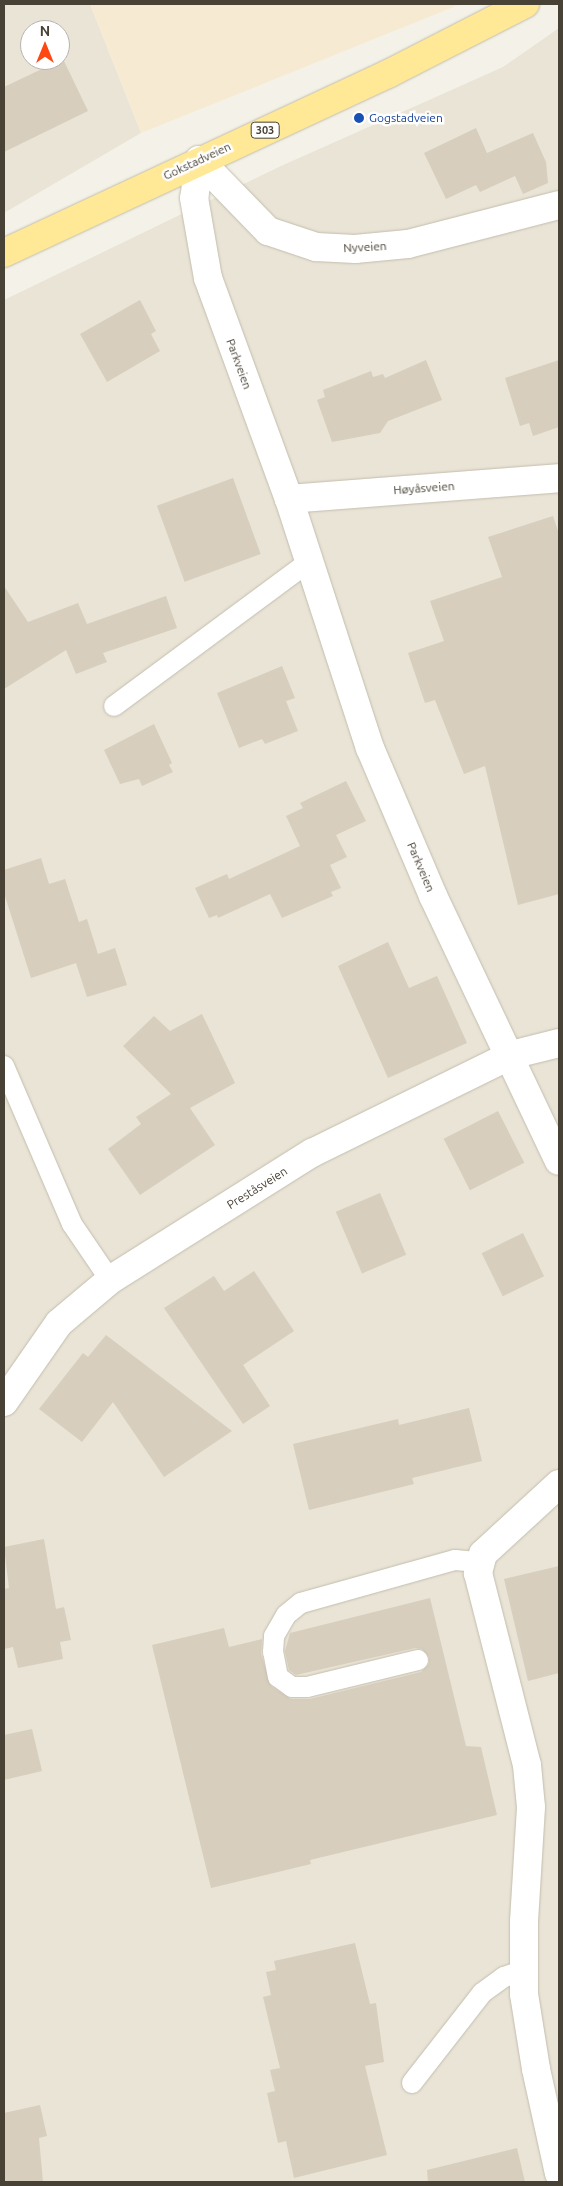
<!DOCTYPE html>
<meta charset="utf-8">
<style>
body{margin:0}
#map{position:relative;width:563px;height:2186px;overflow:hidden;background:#f4f2e8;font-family:Ubuntu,sans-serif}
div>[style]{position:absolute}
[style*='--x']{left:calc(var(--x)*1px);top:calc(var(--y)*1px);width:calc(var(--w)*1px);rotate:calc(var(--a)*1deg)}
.residential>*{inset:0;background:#e9e4d6}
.commercial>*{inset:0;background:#f7ead3}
.building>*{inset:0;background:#d7cebd;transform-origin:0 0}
.roads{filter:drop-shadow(0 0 1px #c3bdad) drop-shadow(0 0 1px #c3bdad)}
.lane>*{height:20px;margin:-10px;padding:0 10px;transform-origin:10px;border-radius:10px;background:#fff}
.street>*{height:28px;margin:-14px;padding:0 14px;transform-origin:14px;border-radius:14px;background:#fff}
.primary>*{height:28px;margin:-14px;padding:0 14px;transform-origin:14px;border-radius:14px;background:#ffe896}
.dots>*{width:14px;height:14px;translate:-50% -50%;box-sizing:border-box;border:2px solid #fff;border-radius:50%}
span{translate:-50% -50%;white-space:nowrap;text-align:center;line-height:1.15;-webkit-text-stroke:5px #fff;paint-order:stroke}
.shield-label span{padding:1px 4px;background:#fff;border:1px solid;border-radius:4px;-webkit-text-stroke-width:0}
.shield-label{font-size:11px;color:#484236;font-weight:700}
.transit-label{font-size:12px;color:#164399}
.left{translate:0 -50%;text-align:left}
.street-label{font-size:12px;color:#484236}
.frame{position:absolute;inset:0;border:5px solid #484236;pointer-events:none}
.north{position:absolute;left:20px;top:20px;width:50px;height:50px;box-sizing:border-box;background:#fff;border:1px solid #b6b3af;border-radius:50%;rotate:0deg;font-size:14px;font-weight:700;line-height:20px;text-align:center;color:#484236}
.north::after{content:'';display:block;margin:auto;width:18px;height:22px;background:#ff4714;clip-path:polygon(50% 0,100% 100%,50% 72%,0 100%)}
</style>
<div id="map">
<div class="residential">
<div style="clip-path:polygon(evenodd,4px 4px,90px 4px,141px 133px,4px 213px,4px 4px,30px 30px,60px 30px,60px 60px,30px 60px,30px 30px)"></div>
<div style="clip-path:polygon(559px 28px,559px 2182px,4px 2182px,4px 300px,281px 166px,503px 67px)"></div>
</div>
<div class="commercial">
<div style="clip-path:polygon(90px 4px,461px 4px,141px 133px)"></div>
</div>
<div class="building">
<div style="clip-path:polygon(63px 59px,88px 111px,4px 152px,4px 87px)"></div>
<div style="clip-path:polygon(476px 128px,487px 153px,533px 133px,546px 162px,548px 183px,523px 194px,515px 176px,480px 192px,476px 185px,446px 199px,424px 153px)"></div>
<div style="clip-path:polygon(140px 300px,156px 331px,151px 334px,160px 351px,107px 382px,80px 334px)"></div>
<div style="clip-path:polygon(426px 360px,442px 400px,388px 421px,380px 433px,332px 442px,317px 400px,325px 397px,323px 390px,371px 371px,373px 377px,383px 374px,385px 378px)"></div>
<div style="clip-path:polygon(559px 360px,559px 427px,533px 436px,529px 423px,520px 426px,505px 378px)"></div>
<div style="left:233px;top:478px;width:81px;height:81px;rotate:70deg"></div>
<div style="clip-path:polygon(553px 516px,559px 534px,559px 894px,518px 905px,485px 766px,464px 774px,435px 700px,425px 703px,408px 653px,444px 641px,430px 601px,502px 577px,488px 537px)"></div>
<div style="clip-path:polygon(4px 586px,28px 622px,78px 603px,87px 624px,166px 596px,177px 628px,103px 653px,107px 662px,76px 674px,66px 650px,4px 689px)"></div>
<div style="clip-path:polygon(282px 666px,295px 698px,286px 701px,298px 731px,265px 744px,262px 739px,239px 748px,217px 693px)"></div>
<div style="clip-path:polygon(154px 724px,172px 763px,169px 765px,173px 772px,142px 786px,139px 779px,120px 784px,104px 750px)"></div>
<div style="clip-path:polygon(346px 781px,366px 821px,336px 835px,347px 857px,330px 865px,341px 888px,331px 892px,333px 896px,282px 918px,270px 894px,218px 918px,217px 915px,209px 918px,195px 888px,227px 874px,229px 879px,300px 846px,286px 816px,303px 808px,300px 803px)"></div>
<div style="clip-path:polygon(41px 858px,49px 884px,65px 879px,79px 922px,87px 919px,98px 954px,115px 948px,127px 985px,87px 997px,76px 963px,31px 978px,4px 893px,4px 870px)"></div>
<div style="clip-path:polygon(388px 942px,409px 988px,437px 976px,467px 1043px,388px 1078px,338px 966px)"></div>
<div style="clip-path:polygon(202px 1014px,235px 1083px,190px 1108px,215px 1145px,140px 1195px,108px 1149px,141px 1124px,136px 1117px,171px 1094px,123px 1046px,154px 1016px,170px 1031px)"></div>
<div style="left:498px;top:1111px;width:58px;height:61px;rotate:63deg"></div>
<div style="left:380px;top:1193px;width:67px;height:48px;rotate:67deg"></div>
<div style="left:523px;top:1233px;width:48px;height:46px;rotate:64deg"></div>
<div style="clip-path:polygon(254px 1271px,294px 1331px,243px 1365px,270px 1406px,243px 1424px,164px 1308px,214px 1276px,224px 1291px)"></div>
<div style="clip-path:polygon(106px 1335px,232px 1431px,164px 1477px,113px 1402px,82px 1442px,39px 1409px,83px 1353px,88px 1357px)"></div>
<div style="clip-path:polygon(469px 1408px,482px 1461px,412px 1478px,414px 1484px,309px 1510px,293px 1444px,398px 1419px,399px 1425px)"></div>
<div style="clip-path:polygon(44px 1539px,56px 1609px,64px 1607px,71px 1640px,60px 1642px,63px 1659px,18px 1668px,13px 1647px,4px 1649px,4px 1589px,9px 1588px,4px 1547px)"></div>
<div style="clip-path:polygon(559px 1566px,559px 1673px,528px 1681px,504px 1579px)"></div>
<div style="clip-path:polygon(430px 1598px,466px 1746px,481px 1747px,497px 1815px,310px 1860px,311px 1864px,211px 1888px,152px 1645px,224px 1628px,229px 1647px,262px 1639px,261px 1654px,271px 1686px,291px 1699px,310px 1699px,421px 1672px,429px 1664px,429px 1657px,422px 1649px,415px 1648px,296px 1675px,289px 1670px,285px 1651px,290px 1633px)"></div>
<div style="clip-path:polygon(32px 1729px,42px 1771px,4px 1780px,4px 1735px)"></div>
<div style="clip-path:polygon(355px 1943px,370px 2004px,376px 2003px,384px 2062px,365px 2066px,387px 2155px,294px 2178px,286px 2141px,278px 2143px,267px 2093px,275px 2091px,270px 2070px,280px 2068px,263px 1997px,271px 1995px,266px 1972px,276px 1970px,274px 1961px)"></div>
<div style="clip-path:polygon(40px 2105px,47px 2136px,39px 2138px,43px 2182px,4px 2182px,4px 2113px)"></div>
<div style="clip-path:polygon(517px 2148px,525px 2182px,428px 2182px,427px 2170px)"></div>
</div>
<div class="roads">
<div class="lane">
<div style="--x:114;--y:706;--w:240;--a:-36.5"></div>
<div style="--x:4;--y:1066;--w:172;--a:66.7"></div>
<div style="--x:72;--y:1224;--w:68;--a:55.8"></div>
<div style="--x:418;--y:1660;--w:114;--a:166.3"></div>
<div style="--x:307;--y:1687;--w:15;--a:180"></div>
<div style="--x:292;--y:1687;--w:17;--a:-144"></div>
<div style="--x:278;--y:1677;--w:25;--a:-101"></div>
<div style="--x:273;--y:1652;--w:16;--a:-86"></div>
<div style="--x:274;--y:1636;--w:24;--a:-60"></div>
<div style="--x:286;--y:1615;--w:19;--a:-39"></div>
<div style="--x:301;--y:1603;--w:160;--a:-15.6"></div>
<div style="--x:455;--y:1560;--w:24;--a:5"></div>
<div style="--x:412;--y:2083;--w:114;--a:-52.1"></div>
<div style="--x:482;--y:1993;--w:27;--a:-36"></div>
<div style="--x:504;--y:1977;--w:21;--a:-19"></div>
</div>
<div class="street">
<div style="--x:199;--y:160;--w:38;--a:97"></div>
<div style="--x:194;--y:198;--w:81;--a:80.1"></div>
<div style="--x:208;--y:278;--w:235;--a:69.9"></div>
<div style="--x:289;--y:499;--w:262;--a:72"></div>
<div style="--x:370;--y:748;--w:161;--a:66.9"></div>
<div style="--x:433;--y:896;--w:293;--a:64.6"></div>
<div style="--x:199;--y:160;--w:99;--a:45.8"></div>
<div style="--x:268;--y:231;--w:51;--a:18.4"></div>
<div style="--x:316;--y:247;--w:39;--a:3"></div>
<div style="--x:355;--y:249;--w:53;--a:-5.4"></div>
<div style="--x:408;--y:244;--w:156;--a:-14.5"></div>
<div style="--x:289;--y:499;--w:271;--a:-4.4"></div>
<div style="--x:4;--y:1402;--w:96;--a:-55.2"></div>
<div style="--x:59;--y:1323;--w:67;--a:-40.1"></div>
<div style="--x:110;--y:1280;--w:239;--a:-32.2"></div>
<div style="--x:312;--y:1153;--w:222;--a:-26.2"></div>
<div style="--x:511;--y:1055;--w:49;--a:-14"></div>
<div style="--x:559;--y:1484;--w:103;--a:137.4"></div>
<div style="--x:483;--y:1554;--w:20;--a:105"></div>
<div style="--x:478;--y:1573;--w:198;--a:75.7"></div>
<div style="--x:527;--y:1765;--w:42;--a:84.6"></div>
<div style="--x:531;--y:1807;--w:115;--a:93.5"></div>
<div style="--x:524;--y:1922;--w:72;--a:90"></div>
<div style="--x:524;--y:1994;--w:76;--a:80.9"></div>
<div style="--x:536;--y:2069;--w:107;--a:77.6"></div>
</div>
<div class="primary">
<div style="--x:4;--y:253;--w:424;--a:-25"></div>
<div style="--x:388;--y:74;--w:154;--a:-27.1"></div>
</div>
</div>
<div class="dots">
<div style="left:359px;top:118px;background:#1a4fb4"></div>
</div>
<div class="shield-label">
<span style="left:265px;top:130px">303</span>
</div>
<div class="transit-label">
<span class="left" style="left:369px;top:118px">Gogstadveien</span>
</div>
<div class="street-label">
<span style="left:197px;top:161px;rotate:-25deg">Gokstadveien</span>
<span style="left:365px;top:247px;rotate:-3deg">Nyveien</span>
<span style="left:239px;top:364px;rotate:70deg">Parkveien</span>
<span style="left:424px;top:488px;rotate:-4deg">Høyåsveien</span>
<span style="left:421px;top:867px;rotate:67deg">Parkveien</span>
<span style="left:257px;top:1188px;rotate:-32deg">Preståsveien</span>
</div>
<div class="frame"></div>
<div class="north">N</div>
</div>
